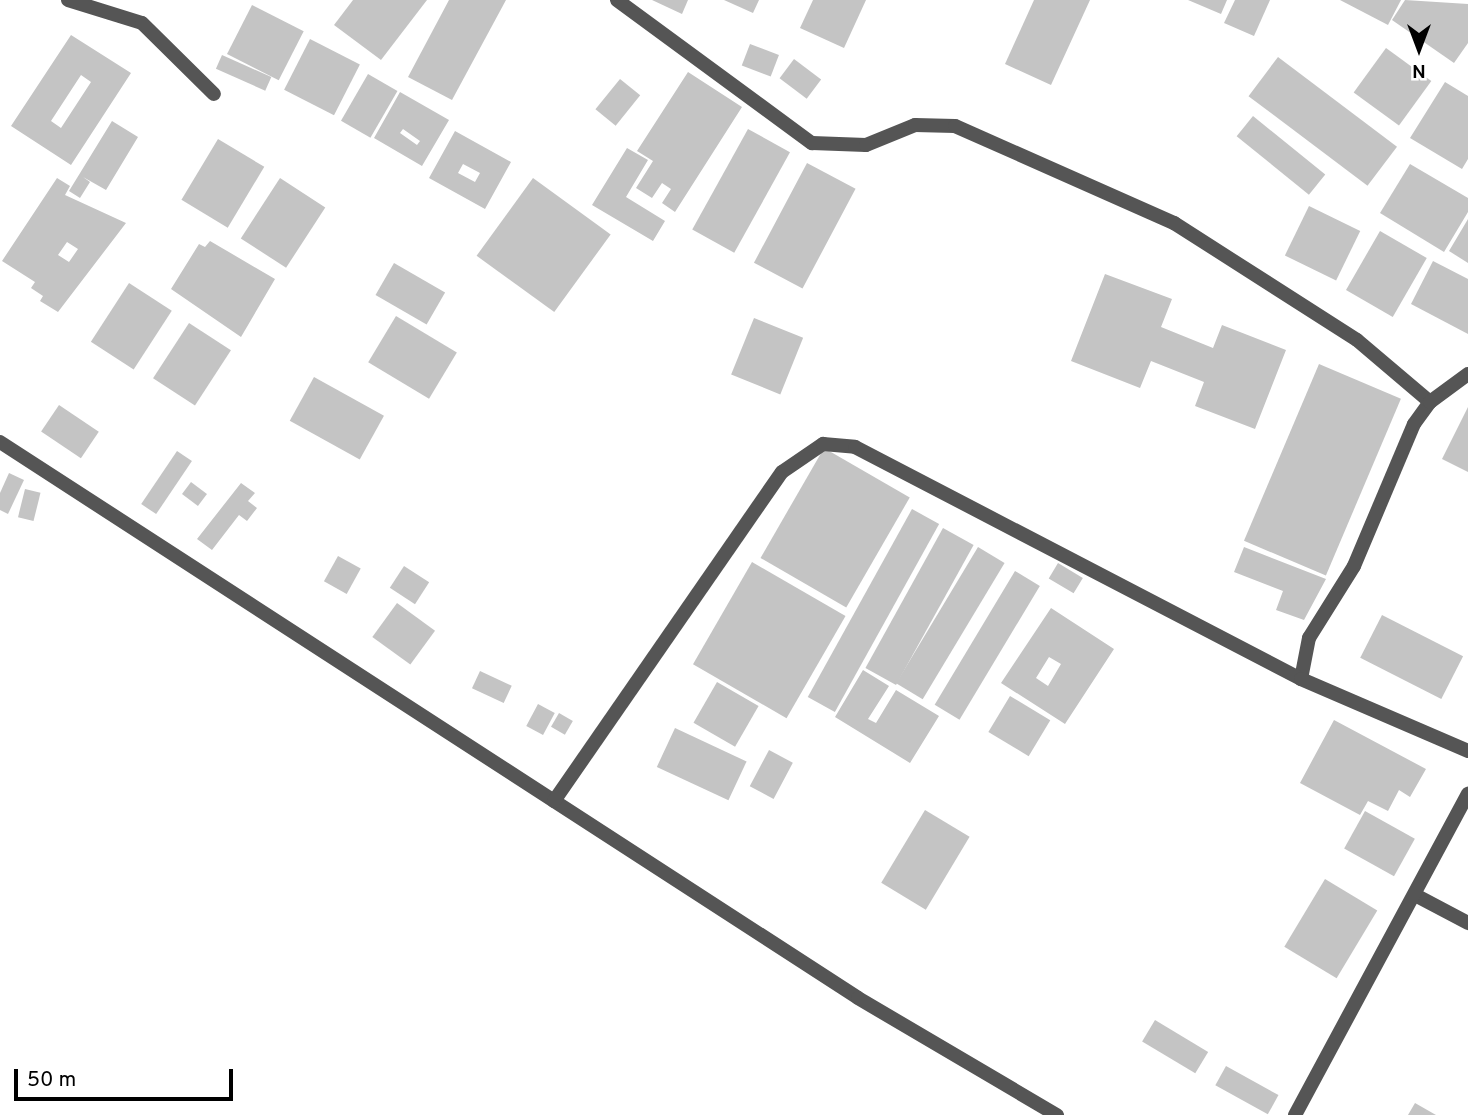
<!DOCTYPE html>
<style>
body{margin:0}
#map{position:relative;width:1468px;height:1115px;overflow:hidden;background:#fff;font-family:Overpass,sans-serif}
div>[style]{position:absolute}
[style*='--x']{left:calc(var(--x)*1px);top:calc(var(--y)*1px);width:calc(var(--w)*1px);rotate:calc(var(--a)*1deg)}
.building>*{inset:0;background:#c4c4c4;transform-origin:0 0}
.service>*{height:14px;margin:-7px;padding:0 7px;transform-origin:7px;border-radius:7px;background:#555}
.minor>*{height:14px;margin:-7px;padding:0 7px;transform-origin:7px;border-radius:7px;background:#555}
span{translate:-50% -50%;white-space:nowrap;text-align:center;line-height:1.15;-webkit-text-stroke:6px #fff;paint-order:stroke}
.north{position:absolute;left:1384px;top:14px;width:70px;height:70px;-webkit-text-stroke:5px #fff;paint-order:stroke;rotate:180deg;font-size:19px;font-weight:700;line-height:28px;text-align:center;color:#000}
.north::after{content:'';display:block;margin:auto;width:24px;height:32px;background:#000;clip-path:polygon(50% 0,100% 100%,50% 72%,0 100%)}
.scale{position:absolute;left:14px;top:1069px;width:219px;height:32px;box-sizing:border-box;border:4px solid #000;border-top:0;padding-left:9px;font-size:21px;line-height:24px;white-space:nowrap;color:#000;-webkit-text-stroke:5px #fff;paint-order:stroke}
</style>
<div id="map">
<div class="building">
<div style="clip-path:polygon(353px 0,427px 0,381px 60px,334px 25px)"></div>
<div style="clip-path:polygon(449px 0,506px 0,452px 100px,408px 77px)"></div>
<div style="clip-path:polygon(652px 0,688px 0,682px 14px)"></div>
<div style="clip-path:polygon(724px 0,759px 0,753px 13px)"></div>
<div style="clip-path:polygon(813px 0,866px 0,844px 48px,800px 28px)"></div>
<div style="clip-path:polygon(1034px 0,1090px 0,1051px 85px,1005px 64px)"></div>
<div style="clip-path:polygon(1188px 0,1227px 0,1221px 14px)"></div>
<div style="clip-path:polygon(1235px 0,1270px 0,1254px 36px,1224px 23px)"></div>
<div style="clip-path:polygon(1340px 0,1401px 0,1388px 25px)"></div>
<div style="clip-path:polygon(1405px 0,1468px 4px,1468px 43px,1454px 63px,1392px 20px)"></div>
<div style="left:252px;top:5px;width:58px;height:55px;rotate:27deg"></div>
<div style="clip-path:polygon(evenodd,71px 35px,131px 73px,71px 165px,11px 126px,71px 35px,81px 75px,91px 82px,61px 128px,51px 121px,81px 75px)"></div>
<div style="left:310px;top:39px;width:56px;height:57px;rotate:27deg"></div>
<div style="left:750px;top:44px;width:31px;height:23px;rotate:21deg"></div>
<div style="left:1386px;top:48px;width:56px;height:55px;rotate:36deg"></div>
<div style="left:222px;top:55px;width:54px;height:15px;rotate:24deg"></div>
<div style="left:1278px;top:57px;width:149px;height:49px;rotate:37deg"></div>
<div style="left:794px;top:59px;width:34px;height:24px;rotate:37deg"></div>
<div style="clip-path:polygon(688px 72px,742px 107px,675px 212px,662px 203px,671px 189px,662px 183px,652px 198px,636px 188px,653px 161px,637px 151px)"></div>
<div style="left:368px;top:74px;width:34px;height:54px;rotate:30deg"></div>
<div style="left:620px;top:79px;width:26px;height:39px;rotate:39deg"></div>
<div style="clip-path:polygon(1445px 82px,1468px 96px,1468px 159px,1462px 169px,1410px 138px)"></div>
<div style="clip-path:polygon(evenodd,400px 92px,449px 120px,422px 166px,374px 138px,400px 92px,403px 129px,420px 141px,417px 145px,400px 133px,403px 129px)"></div>
<div style="left:1253px;top:116px;width:93px;height:26px;rotate:39deg"></div>
<div style="clip-path:polygon(112px 121px,138px 137px,106px 190px,83px 177px,90px 182px,80px 198px,69px 191px)"></div>
<div style="left:748px;top:129px;width:48px;height:115px;rotate:29deg"></div>
<div style="clip-path:polygon(evenodd,455px 131px,511px 162px,485px 209px,429px 178px,455px 131px,463px 164px,480px 173px,475px 182px,458px 173px,463px 164px)"></div>
<div style="left:218px;top:139px;width:54px;height:71px;rotate:31deg"></div>
<div style="clip-path:polygon(627px 148px,648px 160px,626px 197px,665px 221px,653px 241px,592px 205px)"></div>
<div style="left:807px;top:163px;width:55px;height:113px;rotate:28deg"></div>
<div style="clip-path:polygon(1410px 164px,1468px 198px,1468px 212px,1444px 252px,1380px 213px)"></div>
<div style="clip-path:polygon(evenodd,57px 178px,70px 186px,65px 195px,126px 223px,58px 312px,40px 301px,43px 296px,31px 288px,35px 282px,2px 261px,57px 178px,67px 242px,78px 249px,69px 262px,58px 255px,67px 242px)"></div>
<div style="left:280px;top:178px;width:54px;height:72px;rotate:33deg"></div>
<div style="left:533px;top:178px;width:96px;height:96px;rotate:36deg"></div>
<div style="left:1309px;top:206px;width:57px;height:55px;rotate:26deg"></div>
<div style="clip-path:polygon(1468px 219px,1468px 263px,1449px 251px)"></div>
<div style="left:1380px;top:231px;width:54px;height:68px;rotate:30deg"></div>
<div style="clip-path:polygon(210px 241px,275px 279px,241px 337px,171px 289px,199px 244px,205px 247px)"></div>
<div style="clip-path:polygon(1433px 261px,1468px 279px,1468px 334px,1411px 304px)"></div>
<div style="left:394px;top:263px;width:59px;height:37px;rotate:30deg"></div>
<div style="clip-path:polygon(1105px 274px,1172px 299px,1161px 327px,1213px 348px,1222px 325px,1286px 350px,1255px 429px,1195px 406px,1204px 382px,1151px 361px,1140px 388px,1071px 361px)"></div>
<div style="left:129px;top:283px;width:51px;height:70px;rotate:33deg"></div>
<div style="left:396px;top:316px;width:71px;height:54px;rotate:31deg"></div>
<div style="left:754px;top:318px;width:53px;height:61px;rotate:22deg"></div>
<div style="left:189px;top:323px;width:50px;height:66px;rotate:33deg"></div>
<div style="left:1319px;top:364px;width:89px;height:192px;rotate:23deg"></div>
<div style="left:314px;top:377px;width:80px;height:50px;rotate:29deg"></div>
<div style="left:59px;top:405px;width:48px;height:32px;rotate:34deg"></div>
<div style="clip-path:polygon(1468px 407px,1468px 472px,1442px 459px)"></div>
<div style="left:824px;top:448px;width:99px;height:127px;rotate:30deg"></div>
<div style="left:177px;top:451px;width:18px;height:64px;rotate:34deg"></div>
<div style="clip-path:polygon(9px 473px,24px 480px,8px 514px,0 510px,0 493px)"></div>
<div style="left:191px;top:482px;width:20px;height:15px;rotate:37deg"></div>
<div style="clip-path:polygon(241px 483px,255px 493px,248px 501px,257px 508px,247px 521px,239px 515px,212px 550px,197px 539px)"></div>
<div style="left:25px;top:489px;width:16px;height:29px;rotate:14deg"></div>
<div style="left:912px;top:509px;width:31px;height:215px;rotate:29deg"></div>
<div style="left:943px;top:528px;width:35px;height:160px;rotate:29deg"></div>
<div style="left:978px;top:547px;width:31px;height:159px;rotate:31deg"></div>
<div style="clip-path:polygon(1244px 547px,1326px 579px,1304px 620px,1276px 610px,1283px 591px,1234px 572px)"></div>
<div style="left:338px;top:556px;width:26px;height:29px;rotate:29deg"></div>
<div style="left:752px;top:562px;width:108px;height:118px;rotate:30deg"></div>
<div style="left:1058px;top:563px;width:29px;height:18px;rotate:31deg"></div>
<div style="left:404px;top:566px;width:30px;height:26px;rotate:33deg"></div>
<div style="left:1015px;top:571px;width:29px;height:156px;rotate:31deg"></div>
<div style="left:397px;top:603px;width:47px;height:42px;rotate:36deg"></div>
<div style="clip-path:polygon(evenodd,1051px 608px,1114px 649px,1065px 724px,1001px 683px,1051px 608px,1049px 657px,1061px 664px,1048px 686px,1036px 678px,1049px 657px)"></div>
<div style="left:1382px;top:615px;width:91px;height:48px;rotate:27deg"></div>
<div style="clip-path:polygon(863px 670px,889px 686px,868px 719px,876px 723px,896px 690px,939px 716px,910px 763px,835px 717px)"></div>
<div style="left:480px;top:671px;width:35px;height:19px;rotate:25deg"></div>
<div style="left:717px;top:682px;width:48px;height:47px;rotate:30deg"></div>
<div style="left:1010px;top:696px;width:47px;height:42px;rotate:31deg"></div>
<div style="left:538px;top:704px;width:19px;height:25px;rotate:28deg"></div>
<div style="left:559px;top:713px;width:16px;height:16px;rotate:30deg"></div>
<div style="clip-path:polygon(1334px 720px,1426px 769px,1410px 797px,1399px 790px,1388px 811px,1368px 801px,1360px 815px,1300px 783px)"></div>
<div style="left:675px;top:728px;width:79px;height:43px;rotate:25deg"></div>
<div style="left:769px;top:750px;width:27px;height:41px;rotate:28deg"></div>
<div style="left:925px;top:810px;width:52px;height:85px;rotate:31deg"></div>
<div style="left:1365px;top:811px;width:57px;height:43px;rotate:29deg"></div>
<div style="left:1325px;top:879px;width:61px;height:79px;rotate:31deg"></div>
<div style="left:1155px;top:1020px;width:62px;height:25px;rotate:31deg"></div>
<div style="left:1226px;top:1066px;width:60px;height:22px;rotate:29deg"></div>
<div style="clip-path:polygon(1415px 1103px,1436px 1115px,1408px 1115px)"></div>
</div>
<div class="service">
<div style="--x:1417;--y:896;--w:58;--a:27.9"></div>
</div>
<div class="minor">
<div style="--x:68;--y:0;--w:77;--a:17.3"></div>
<div style="--x:142;--y:23;--w:101;--a:44.6"></div>
<div style="--x:617;--y:0;--w:242;--a:36.3"></div>
<div style="--x:812;--y:143;--w:54;--a:2.1"></div>
<div style="--x:866;--y:145;--w:53;--a:-22.2"></div>
<div style="--x:915;--y:125;--w:40;--a:1.4"></div>
<div style="--x:955;--y:126;--w:240;--a:23.9"></div>
<div style="--x:1174;--y:223;--w:217;--a:32.6"></div>
<div style="--x:1357;--y:340;--w:96;--a:40.3"></div>
<div style="--x:0;--y:442;--w:1022;--a:32.94"></div>
<div style="--x:858;--y:998;--w:231;--a:30.5"></div>
<div style="--x:1301;--y:679;--w:42;--a:-79"></div>
<div style="--x:1309;--y:638;--w:85;--a:-58"></div>
<div style="--x:1354;--y:566;--w:154;--a:-67.1"></div>
<div style="--x:1414;--y:424;--w:27;--a:-54"></div>
<div style="--x:1430;--y:402;--w:47;--a:-36.4"></div>
<div style="--x:554;--y:801;--w:400;--a:-55.3"></div>
<div style="--x:782;--y:472;--w:50;--a:-34.3"></div>
<div style="--x:823;--y:444;--w:32;--a:5"></div>
<div style="--x:855;--y:447;--w:503;--a:27.48"></div>
<div style="--x:1301;--y:679;--w:182;--a:23.3"></div>
<div style="--x:1295;--y:1115;--w:365;--a:-61.7"></div>
</div>
<div class="north">N</div>
<div class="scale">50 m</div>
</div>
